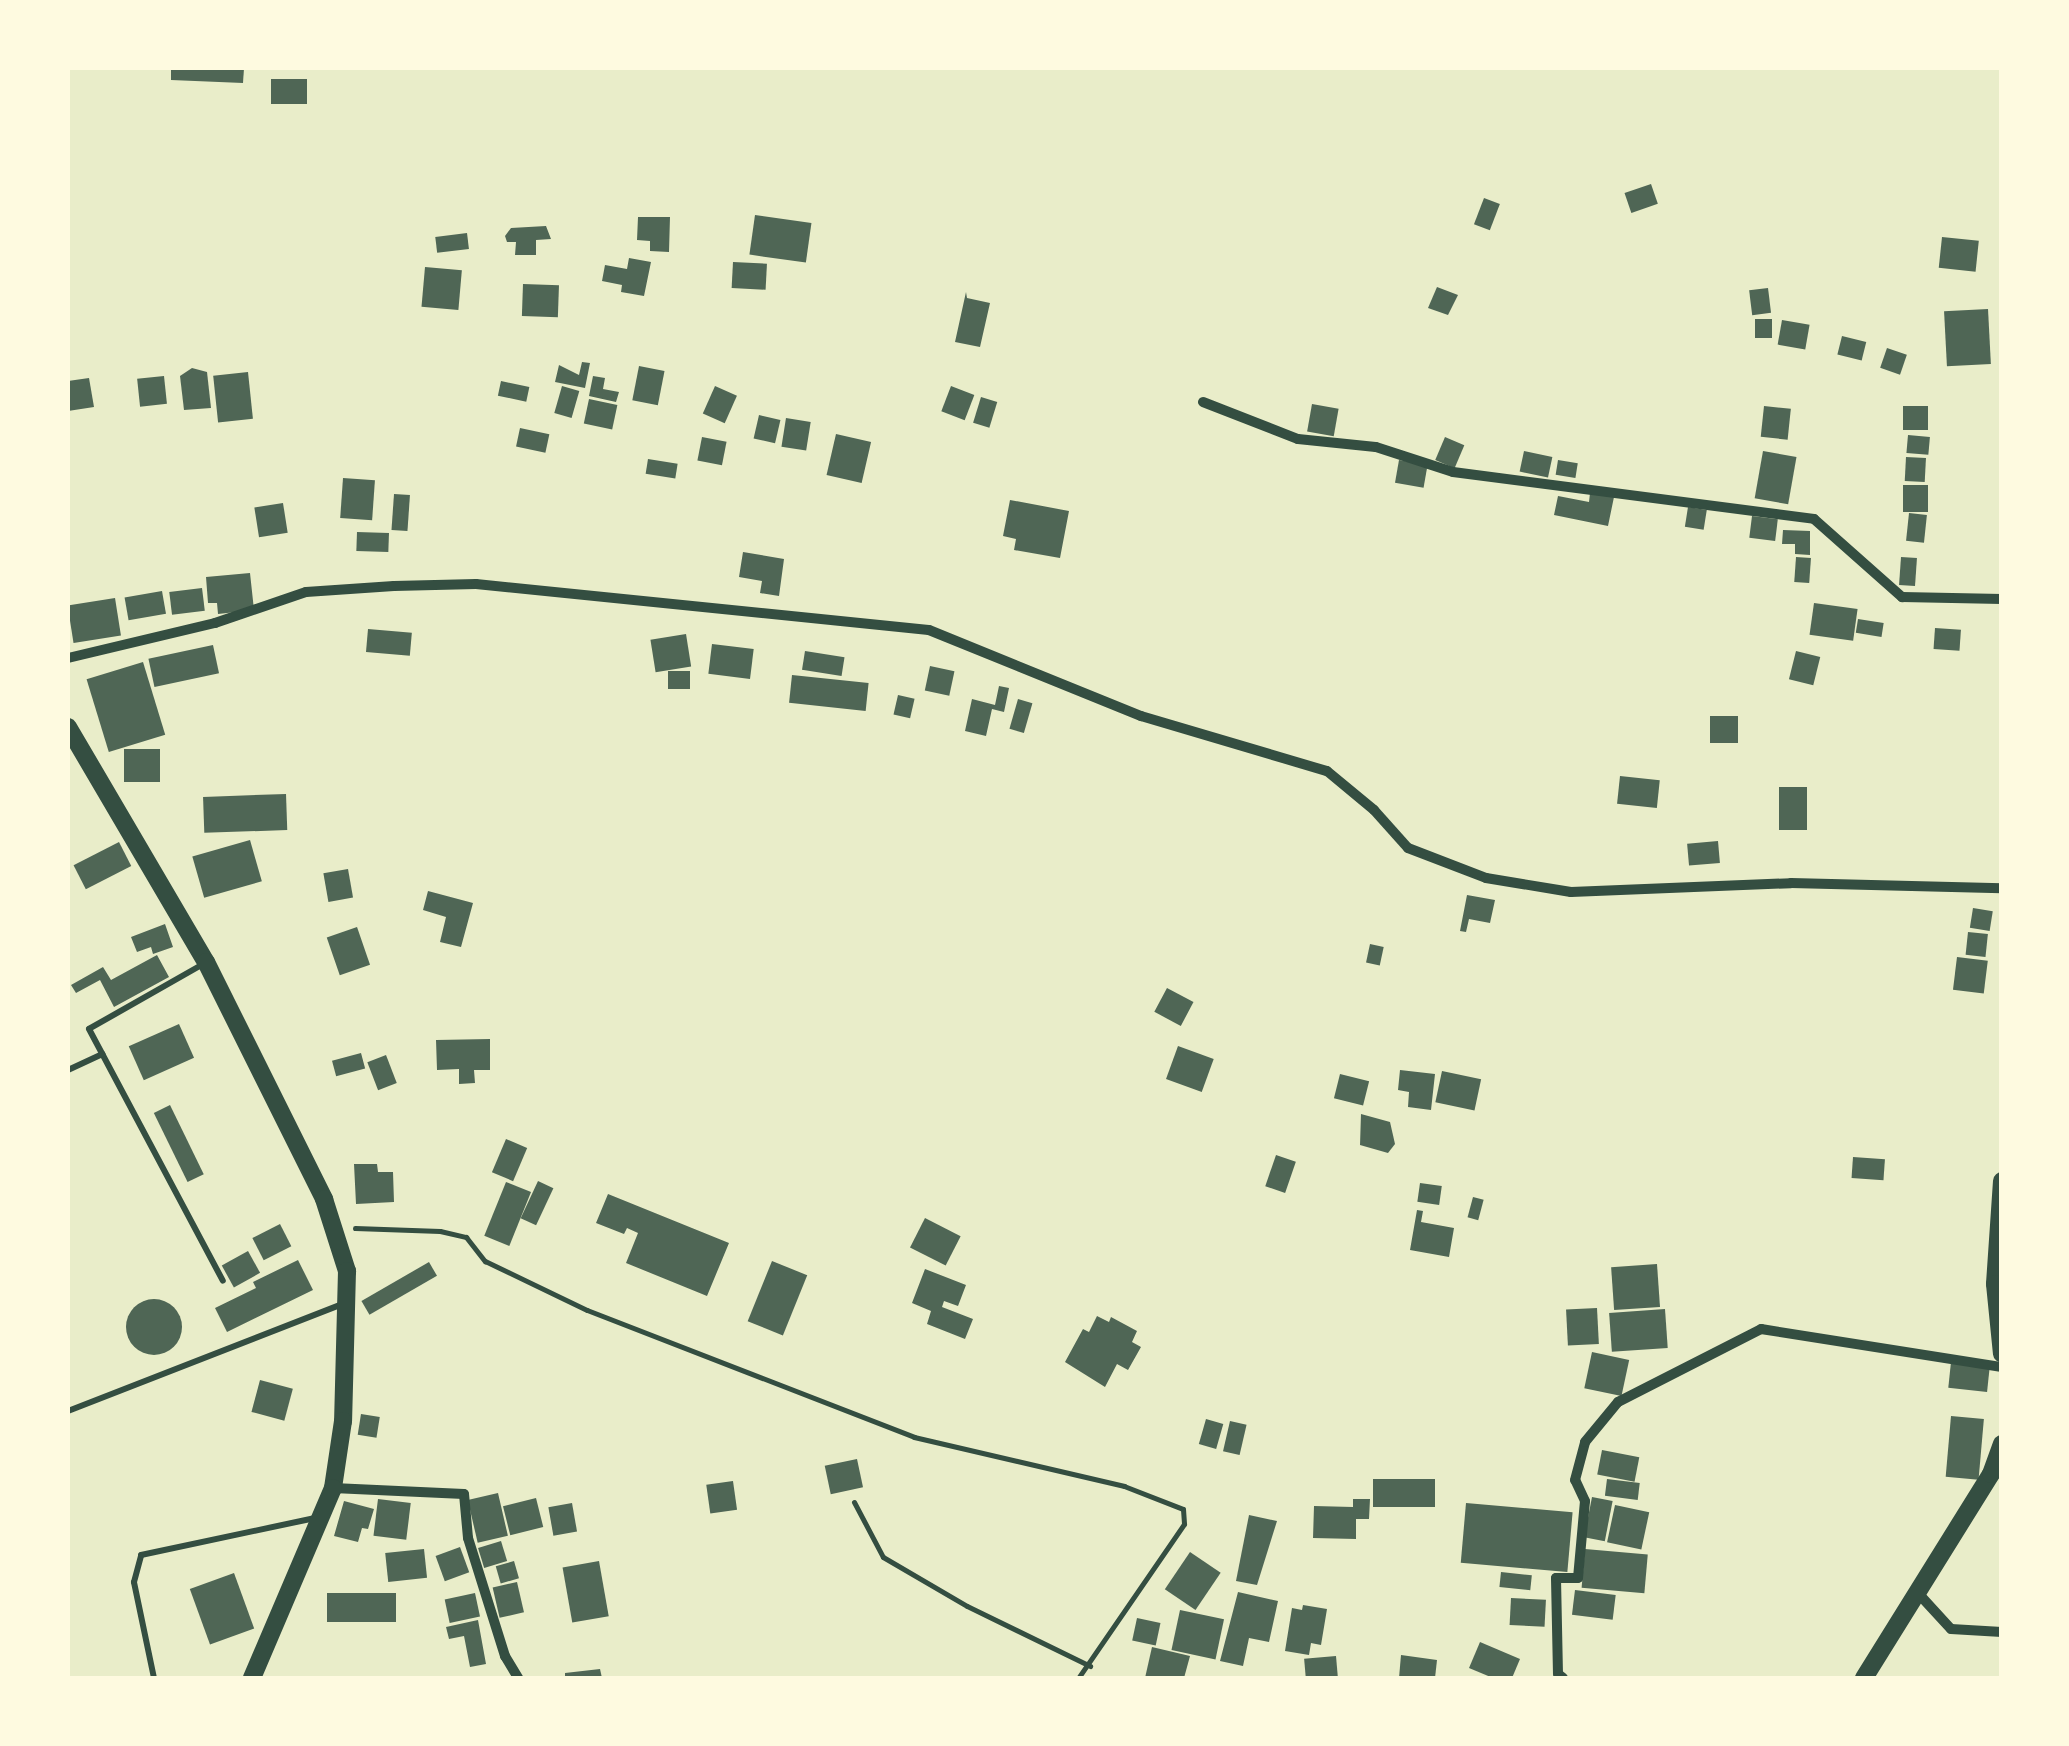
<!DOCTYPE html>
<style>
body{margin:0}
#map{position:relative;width:2069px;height:1746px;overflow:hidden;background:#e9edc9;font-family:Merriweather,serif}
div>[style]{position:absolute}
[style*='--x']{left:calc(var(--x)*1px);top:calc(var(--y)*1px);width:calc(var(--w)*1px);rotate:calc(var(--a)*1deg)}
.building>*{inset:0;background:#4f6655;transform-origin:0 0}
.round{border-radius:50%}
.path>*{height:5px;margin:-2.5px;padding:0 2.5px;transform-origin:2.5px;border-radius:2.5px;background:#344e41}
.service>*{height:6px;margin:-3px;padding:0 3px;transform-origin:3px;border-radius:3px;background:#344e41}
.minor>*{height:10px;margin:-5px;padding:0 5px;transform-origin:5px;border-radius:5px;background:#344e41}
.tertiary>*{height:18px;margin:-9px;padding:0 9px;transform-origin:9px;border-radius:9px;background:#344e41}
span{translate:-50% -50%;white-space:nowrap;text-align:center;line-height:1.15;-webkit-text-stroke:10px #fefae0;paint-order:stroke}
.frame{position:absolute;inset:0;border:70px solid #fefae0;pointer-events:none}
</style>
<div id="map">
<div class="building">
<div style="clip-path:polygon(171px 68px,244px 68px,243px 83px,171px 80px)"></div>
<div style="left:307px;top:79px;width:25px;height:36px;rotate:90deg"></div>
<div style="left:1651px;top:184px;width:21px;height:28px;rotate:71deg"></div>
<div style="left:1484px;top:198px;width:17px;height:28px;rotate:21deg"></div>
<div style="left:755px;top:215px;width:57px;height:40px;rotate:8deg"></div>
<div style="clip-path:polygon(638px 217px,670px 217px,669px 252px,650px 251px,650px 241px,637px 240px)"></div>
<div style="clip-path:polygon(546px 226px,551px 239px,536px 240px,536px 255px,515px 255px,516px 242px,507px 242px,505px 236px,511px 228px)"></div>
<div style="left:467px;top:233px;width:16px;height:32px;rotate:83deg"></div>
<div style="left:1942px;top:237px;width:37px;height:31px;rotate:6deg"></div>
<div style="clip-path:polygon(629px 258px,651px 262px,644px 296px,621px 292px,622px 285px,602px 281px,605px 265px,627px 269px)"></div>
<div style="left:733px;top:262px;width:34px;height:26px;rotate:3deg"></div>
<div style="left:425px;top:267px;width:37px;height:40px;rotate:5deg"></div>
<div style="left:523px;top:284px;width:36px;height:32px;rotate:2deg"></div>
<div style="clip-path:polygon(1437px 287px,1458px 295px,1448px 315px,1428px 308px)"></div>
<div style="left:1768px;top:288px;width:25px;height:19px;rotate:83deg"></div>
<div style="clip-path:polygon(966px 292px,967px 298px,990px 303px,980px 347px,955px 342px)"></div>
<div style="left:1988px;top:309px;width:55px;height:44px;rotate:87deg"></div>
<div style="left:1755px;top:319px;width:17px;height:19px"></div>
<div style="left:1782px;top:320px;width:28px;height:25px;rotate:10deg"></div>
<div style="left:1842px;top:336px;width:25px;height:19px;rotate:14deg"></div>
<div style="left:1887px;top:348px;width:21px;height:21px;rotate:19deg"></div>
<div style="clip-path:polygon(582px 362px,590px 363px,585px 388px,555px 382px,559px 365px,579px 375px)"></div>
<div style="left:639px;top:366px;width:26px;height:35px;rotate:11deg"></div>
<div style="clip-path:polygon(192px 368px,207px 372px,211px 408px,184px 410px,180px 376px)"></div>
<div style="left:248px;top:372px;width:47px;height:35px;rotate:84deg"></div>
<div style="left:164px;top:376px;width:28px;height:27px;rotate:84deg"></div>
<div style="clip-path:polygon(593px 376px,605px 378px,603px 389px,619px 392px,616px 402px,589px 396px)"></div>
<div style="clip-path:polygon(89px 378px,94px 407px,68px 411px,68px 381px)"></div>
<div style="left:501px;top:381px;width:29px;height:15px;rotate:12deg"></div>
<div style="left:562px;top:386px;width:18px;height:28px;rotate:16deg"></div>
<div style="left:715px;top:386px;width:24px;height:30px;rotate:24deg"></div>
<div style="left:951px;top:386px;width:25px;height:27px;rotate:21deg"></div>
<div style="left:981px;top:397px;width:17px;height:27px;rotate:17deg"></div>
<div style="left:589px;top:399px;width:29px;height:25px;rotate:12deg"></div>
<div style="left:1312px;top:404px;width:27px;height:28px;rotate:10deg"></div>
<div style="left:1764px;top:406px;width:27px;height:31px;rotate:6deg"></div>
<div style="left:1903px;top:406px;width:25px;height:24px"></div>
<div style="left:759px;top:415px;width:22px;height:24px;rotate:13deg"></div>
<div style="left:786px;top:418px;width:25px;height:29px;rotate:9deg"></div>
<div style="left:520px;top:428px;width:30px;height:19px;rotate:12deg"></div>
<div style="left:836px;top:434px;width:36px;height:42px;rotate:13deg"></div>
<div style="left:1908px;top:435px;width:22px;height:18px;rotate:5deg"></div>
<div style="left:702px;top:437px;width:25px;height:24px;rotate:11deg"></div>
<div style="left:1445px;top:437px;width:21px;height:25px;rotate:23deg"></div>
<div style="left:1524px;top:451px;width:29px;height:21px;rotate:12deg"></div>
<div style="left:1763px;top:451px;width:34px;height:48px;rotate:10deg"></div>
<div style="left:1906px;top:457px;width:20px;height:24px;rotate:3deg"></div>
<div style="left:648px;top:459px;width:30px;height:15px;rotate:9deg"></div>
<div style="left:1399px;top:460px;width:29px;height:23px;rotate:10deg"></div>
<div style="left:1558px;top:460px;width:20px;height:15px;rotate:9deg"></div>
<div style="left:343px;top:478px;width:32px;height:40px;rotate:4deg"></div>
<div style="left:1903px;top:485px;width:25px;height:27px"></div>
<div style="clip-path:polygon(1590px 493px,1614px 497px,1608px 526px,1554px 515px,1558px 496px,1589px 502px)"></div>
<div style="left:394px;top:494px;width:16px;height:36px;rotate:4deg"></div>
<div style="clip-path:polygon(1010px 500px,1069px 511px,1060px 558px,1014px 550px,1016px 539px,1003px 536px)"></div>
<div style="left:283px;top:503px;width:30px;height:29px;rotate:81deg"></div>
<div style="left:1688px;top:507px;width:19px;height:20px;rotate:9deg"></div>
<div style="left:1909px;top:513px;width:18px;height:28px;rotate:6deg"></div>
<div style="left:1752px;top:516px;width:26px;height:22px;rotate:7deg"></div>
<div style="clip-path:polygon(1783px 530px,1810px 531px,1810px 555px,1795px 554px,1795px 544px,1782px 544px)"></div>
<div style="left:357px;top:532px;width:32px;height:19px;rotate:2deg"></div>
<div style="clip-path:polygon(743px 552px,784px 559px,779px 596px,760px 593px,762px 581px,739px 577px)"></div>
<div style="left:1796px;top:557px;width:15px;height:25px;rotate:4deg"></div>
<div style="left:1901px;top:557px;width:16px;height:28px;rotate:4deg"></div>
<div style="clip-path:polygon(250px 573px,254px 610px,218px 614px,217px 603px,208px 603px,206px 577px)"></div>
<div style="left:202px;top:588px;width:23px;height:33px;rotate:83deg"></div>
<div style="left:162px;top:591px;width:23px;height:38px;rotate:80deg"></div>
<div style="left:115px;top:598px;width:38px;height:48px;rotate:81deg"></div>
<div style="left:1814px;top:603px;width:44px;height:32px;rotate:8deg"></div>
<div style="left:1858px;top:619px;width:26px;height:14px;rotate:9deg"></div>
<div style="left:1935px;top:628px;width:26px;height:21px;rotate:4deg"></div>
<div style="left:368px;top:629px;width:44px;height:23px;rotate:5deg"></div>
<div style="left:686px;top:634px;width:33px;height:36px;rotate:81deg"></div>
<div style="left:712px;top:644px;width:42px;height:30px;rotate:7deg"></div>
<div style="left:213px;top:645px;width:29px;height:66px;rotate:78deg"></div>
<div style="left:805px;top:651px;width:40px;height:19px;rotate:9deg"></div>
<div style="left:1796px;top:651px;width:25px;height:29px;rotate:14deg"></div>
<div style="left:143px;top:662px;width:76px;height:59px;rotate:73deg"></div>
<div style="left:930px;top:666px;width:25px;height:25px;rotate:12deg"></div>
<div style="left:668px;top:671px;width:22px;height:18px"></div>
<div style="left:792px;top:675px;width:77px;height:28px;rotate:6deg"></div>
<div style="clip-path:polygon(999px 686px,1009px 688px,1004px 712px,992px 709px,986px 736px,965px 731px,972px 699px,995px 705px)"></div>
<div style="left:898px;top:695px;width:17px;height:20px;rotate:13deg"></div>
<div style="left:1018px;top:699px;width:15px;height:31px;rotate:16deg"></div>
<div style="left:1710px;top:716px;width:28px;height:27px"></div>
<div style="left:124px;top:749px;width:36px;height:33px"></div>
<div style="left:1620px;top:776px;width:40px;height:28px;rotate:6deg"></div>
<div style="left:1779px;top:787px;width:28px;height:43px"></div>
<div style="left:286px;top:794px;width:36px;height:83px;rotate:88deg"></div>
<div style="left:250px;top:840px;width:43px;height:60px;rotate:74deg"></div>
<div style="left:1718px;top:841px;width:22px;height:31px;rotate:85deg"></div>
<div style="left:119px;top:842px;width:27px;height:51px;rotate:63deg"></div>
<div style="left:348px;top:869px;width:29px;height:25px;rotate:80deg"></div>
<div style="clip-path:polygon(428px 891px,473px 903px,461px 947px,440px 942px,446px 917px,423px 910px)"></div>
<div style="clip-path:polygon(1467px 895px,1495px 900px,1490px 923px,1469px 919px,1466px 932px,1460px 931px)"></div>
<div style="left:1973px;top:908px;width:20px;height:20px;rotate:9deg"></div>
<div style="clip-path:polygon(165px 924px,173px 947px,153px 954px,151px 947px,137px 952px,131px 937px)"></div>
<div style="left:357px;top:927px;width:40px;height:32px;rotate:71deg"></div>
<div style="left:1968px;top:932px;width:20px;height:23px;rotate:6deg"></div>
<div style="left:1370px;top:944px;width:14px;height:19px;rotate:12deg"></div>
<div style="clip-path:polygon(157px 955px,169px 977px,114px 1007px,100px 980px,76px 993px,71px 985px,103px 967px,111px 980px)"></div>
<div style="left:1957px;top:957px;width:31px;height:33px;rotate:7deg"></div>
<div style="left:1167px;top:988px;width:30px;height:27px;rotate:28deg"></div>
<div style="left:179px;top:1024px;width:37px;height:55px;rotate:66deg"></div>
<div style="clip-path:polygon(490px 1039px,490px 1070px,474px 1070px,475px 1083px,459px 1084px,459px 1069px,437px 1070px,436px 1040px)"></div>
<div style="left:1178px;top:1046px;width:38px;height:35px;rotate:20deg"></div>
<div style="left:361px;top:1053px;width:16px;height:30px;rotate:75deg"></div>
<div style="left:386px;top:1055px;width:30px;height:20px;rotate:69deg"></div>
<div style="clip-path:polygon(1400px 1070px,1435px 1074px,1431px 1110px,1408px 1107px,1409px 1092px,1398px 1090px)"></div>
<div style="left:1442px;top:1071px;width:40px;height:32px;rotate:12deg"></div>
<div style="left:1340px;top:1074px;width:30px;height:25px;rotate:14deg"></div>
<div style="left:170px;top:1105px;width:77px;height:18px;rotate:64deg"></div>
<div style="clip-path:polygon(1361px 1114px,1390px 1122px,1395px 1144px,1388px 1153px,1360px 1145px)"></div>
<div style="left:506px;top:1139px;width:23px;height:36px;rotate:23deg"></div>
<div style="left:1276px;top:1155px;width:21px;height:33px;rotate:19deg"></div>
<div style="left:1853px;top:1157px;width:32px;height:21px;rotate:4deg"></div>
<div style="clip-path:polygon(354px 1164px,377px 1164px,378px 1172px,393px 1172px,394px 1202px,356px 1204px)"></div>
<div style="left:538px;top:1181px;width:17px;height:41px;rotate:25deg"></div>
<div style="left:506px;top:1182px;width:27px;height:58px;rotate:22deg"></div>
<div style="left:1420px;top:1183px;width:22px;height:19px;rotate:8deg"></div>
<div style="clip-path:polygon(608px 1194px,729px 1243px,707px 1296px,626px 1263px,638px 1233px,627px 1228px,624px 1234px,596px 1223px)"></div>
<div style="left:1473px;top:1197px;width:11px;height:21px;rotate:15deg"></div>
<div style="clip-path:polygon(1417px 1210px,1423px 1211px,1421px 1222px,1454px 1228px,1449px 1257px,1410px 1250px)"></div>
<div style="left:925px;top:1218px;width:40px;height:33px;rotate:27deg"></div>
<div style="left:280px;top:1224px;width:25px;height:31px;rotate:63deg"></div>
<div style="left:248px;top:1251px;width:25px;height:30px;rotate:61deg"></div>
<div style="clip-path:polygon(298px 1260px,313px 1290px,227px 1332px,215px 1308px,256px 1288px,253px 1282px)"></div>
<div style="left:772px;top:1261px;width:38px;height:65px;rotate:22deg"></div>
<div style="left:429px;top:1262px;width:16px;height:78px;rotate:60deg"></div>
<div style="left:1657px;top:1264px;width:43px;height:46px;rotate:86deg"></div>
<div style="clip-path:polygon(925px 1269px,966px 1285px,958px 1306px,944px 1301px,942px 1307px,973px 1319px,965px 1339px,927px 1324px,931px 1311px,912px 1303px)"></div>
<div class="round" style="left:126px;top:1299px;width:56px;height:56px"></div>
<div style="left:1597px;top:1308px;width:36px;height:31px;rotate:87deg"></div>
<div style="left:1665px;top:1309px;width:39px;height:56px;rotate:86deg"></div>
<div style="clip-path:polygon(1097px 1316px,1109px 1322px,1111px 1317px,1137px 1331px,1132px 1342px,1141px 1347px,1128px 1370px,1117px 1364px,1105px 1387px,1065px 1362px,1083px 1329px,1089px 1332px)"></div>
<div style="left:1592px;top:1352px;width:38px;height:37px;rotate:12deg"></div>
<div style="left:1951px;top:1362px;width:39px;height:26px;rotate:6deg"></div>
<div style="left:260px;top:1380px;width:34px;height:33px;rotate:15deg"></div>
<div style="left:361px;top:1414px;width:19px;height:21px;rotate:9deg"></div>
<div style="left:1951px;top:1416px;width:33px;height:61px;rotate:5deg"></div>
<div style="left:1206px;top:1419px;width:18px;height:26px;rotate:16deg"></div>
<div style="left:1230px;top:1421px;width:17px;height:31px;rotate:13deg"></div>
<div style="left:1602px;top:1450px;width:38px;height:25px;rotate:11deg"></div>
<div style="left:857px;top:1459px;width:29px;height:33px;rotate:78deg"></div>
<div style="left:1435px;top:1479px;width:28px;height:62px;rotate:90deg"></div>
<div style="left:1607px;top:1479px;width:33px;height:17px;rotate:7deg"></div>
<div style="left:733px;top:1481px;width:29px;height:27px;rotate:82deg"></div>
<div style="left:498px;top:1493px;width:44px;height:31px;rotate:77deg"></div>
<div style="left:1592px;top:1497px;width:21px;height:41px;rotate:11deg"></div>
<div style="left:536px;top:1498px;width:30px;height:34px;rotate:76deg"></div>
<div style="left:378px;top:1499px;width:33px;height:37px;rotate:7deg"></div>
<div style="clip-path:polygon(1353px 1499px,1370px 1499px,1369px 1519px,1356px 1519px,1356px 1539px,1313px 1538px,1314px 1506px,1353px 1507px)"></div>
<div style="clip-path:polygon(344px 1501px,374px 1509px,368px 1529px,362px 1528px,358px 1542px,334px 1536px)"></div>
<div style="left:572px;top:1503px;width:29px;height:24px;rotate:80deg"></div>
<div style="left:1466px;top:1503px;width:107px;height:60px;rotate:5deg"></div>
<div style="left:1615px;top:1505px;width:35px;height:38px;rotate:12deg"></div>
<div style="clip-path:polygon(1249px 1515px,1277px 1521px,1257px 1585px,1236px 1581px)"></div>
<div style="left:501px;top:1541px;width:21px;height:24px;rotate:73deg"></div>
<div style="left:460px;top:1547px;width:27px;height:26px;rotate:70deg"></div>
<div style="left:424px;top:1549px;width:29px;height:39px;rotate:84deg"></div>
<div style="left:1585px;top:1549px;width:63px;height:39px;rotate:5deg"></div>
<div style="left:1190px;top:1552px;width:37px;height:45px;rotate:34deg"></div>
<div style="left:514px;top:1561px;width:18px;height:19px;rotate:74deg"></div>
<div style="left:599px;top:1561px;width:56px;height:37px;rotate:80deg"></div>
<div style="left:1501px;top:1572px;width:31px;height:15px;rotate:6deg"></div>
<div style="left:234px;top:1573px;width:59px;height:47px;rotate:70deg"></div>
<div style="left:517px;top:1582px;width:31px;height:25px;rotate:77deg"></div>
<div style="left:1575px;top:1590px;width:41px;height:25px;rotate:7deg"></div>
<div style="clip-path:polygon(1238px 1592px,1278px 1601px,1269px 1642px,1249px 1638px,1243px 1666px,1220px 1661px)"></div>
<div style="left:396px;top:1593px;width:29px;height:69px;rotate:90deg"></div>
<div style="left:475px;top:1593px;width:24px;height:31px;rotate:78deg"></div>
<div style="left:1511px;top:1598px;width:35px;height:27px;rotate:3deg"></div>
<div style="clip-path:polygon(1303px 1605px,1327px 1609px,1321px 1645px,1311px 1643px,1309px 1655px,1285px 1651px,1292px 1608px,1302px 1610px)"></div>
<div style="left:1180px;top:1610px;width:45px;height:41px;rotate:12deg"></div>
<div style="left:1137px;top:1618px;width:24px;height:23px;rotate:12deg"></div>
<div style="clip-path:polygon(478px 1620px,486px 1664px,470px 1667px,464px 1636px,449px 1639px,446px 1627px)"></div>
<div style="clip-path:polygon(1480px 1642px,1520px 1659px,1512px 1678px,1493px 1678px,1469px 1668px)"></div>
<div style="clip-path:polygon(1152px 1647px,1190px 1656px,1184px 1678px,1145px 1678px)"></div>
<div style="clip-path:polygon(1401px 1655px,1437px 1660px,1435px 1678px,1399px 1678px)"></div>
<div style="left:1336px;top:1656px;width:22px;height:32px;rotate:85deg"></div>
<div style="clip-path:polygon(600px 1669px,602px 1678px,565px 1678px,565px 1673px)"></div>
</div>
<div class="path">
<div style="--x:355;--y:1228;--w:85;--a:2"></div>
<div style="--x:440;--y:1231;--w:27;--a:13"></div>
<div style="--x:466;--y:1237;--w:31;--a:52"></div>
<div style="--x:485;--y:1261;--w:113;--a:25.7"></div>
<div style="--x:587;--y:1310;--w:351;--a:21.2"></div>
<div style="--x:914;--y:1437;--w:216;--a:13.1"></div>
<div style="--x:1124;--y:1486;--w:63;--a:21.3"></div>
<div style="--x:1183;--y:1509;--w:15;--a:86"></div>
<div style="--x:1184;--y:1524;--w:187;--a:124.5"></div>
<div style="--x:854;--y:1502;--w:62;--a:62.2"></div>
<div style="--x:883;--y:1557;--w:97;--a:30.3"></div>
<div style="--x:967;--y:1606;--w:137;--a:26"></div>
</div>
<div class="service">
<div style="--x:205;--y:963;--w:133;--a:150.4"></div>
<div style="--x:89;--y:1029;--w:285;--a:62"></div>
<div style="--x:68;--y:1070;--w:38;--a:-25"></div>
<div style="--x:68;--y:1411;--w:297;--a:-21.3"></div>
<div style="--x:154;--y:1678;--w:98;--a:-101.8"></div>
<div style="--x:134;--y:1582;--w:28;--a:-75"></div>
<div style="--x:141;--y:1555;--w:178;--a:-12"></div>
</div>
<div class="minor">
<div style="--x:1203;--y:402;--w:102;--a:21.3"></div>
<div style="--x:1298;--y:439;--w:78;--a:5.9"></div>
<div style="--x:1376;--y:447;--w:81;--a:18"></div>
<div style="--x:1453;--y:472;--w:364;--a:7.4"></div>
<div style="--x:1814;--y:519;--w:118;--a:41.6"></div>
<div style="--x:1902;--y:597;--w:100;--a:1.1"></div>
<div style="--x:68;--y:658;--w:151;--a:-13.4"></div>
<div style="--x:215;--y:623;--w:96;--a:-18.8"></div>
<div style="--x:306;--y:592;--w:88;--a:-3.9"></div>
<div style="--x:394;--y:586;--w:82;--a:-1.4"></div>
<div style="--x:476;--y:584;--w:455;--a:5.8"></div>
<div style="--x:929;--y:630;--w:229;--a:22.1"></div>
<div style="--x:1141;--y:716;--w:194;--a:16.5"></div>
<div style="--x:1327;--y:771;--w:61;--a:39.7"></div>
<div style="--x:1374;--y:810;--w:51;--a:48.2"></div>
<div style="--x:1408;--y:848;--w:84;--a:21"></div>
<div style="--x:1486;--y:878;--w:86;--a:9.4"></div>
<div style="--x:1571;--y:892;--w:220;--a:-2.3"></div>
<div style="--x:1791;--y:883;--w:211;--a:1.4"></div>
<div style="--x:333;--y:1488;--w:131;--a:2.6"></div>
<div style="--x:464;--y:1494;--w:44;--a:84.8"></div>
<div style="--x:468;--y:1538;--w:124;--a:72.6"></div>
<div style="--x:505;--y:1656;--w:26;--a:59"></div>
<div style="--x:1917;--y:1592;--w:50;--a:47.4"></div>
<div style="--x:1951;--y:1629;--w:51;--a:3.4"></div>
<div style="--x:1563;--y:1678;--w:6;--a:-141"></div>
<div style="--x:1558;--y:1674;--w:96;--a:-91.2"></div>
<div style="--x:1556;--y:1578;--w:22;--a:0"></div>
<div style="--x:1578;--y:1578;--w:77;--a:-84.8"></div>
<div style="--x:1585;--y:1501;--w:23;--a:-115"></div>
<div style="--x:1575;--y:1480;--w:39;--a:-75"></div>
<div style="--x:1585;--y:1442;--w:52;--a:-50.5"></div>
<div style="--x:1618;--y:1402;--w:161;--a:-27"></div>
<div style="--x:1761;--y:1329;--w:244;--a:9"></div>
</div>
<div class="tertiary">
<div style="--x:68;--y:727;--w:273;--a:59.6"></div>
<div style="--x:206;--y:962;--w:265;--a:63.5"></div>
<div style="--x:324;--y:1199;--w:76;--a:72.3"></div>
<div style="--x:347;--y:1271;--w:150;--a:91.5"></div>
<div style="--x:343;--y:1421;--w:68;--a:98.5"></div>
<div style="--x:333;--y:1488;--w:207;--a:113.1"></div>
<div style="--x:2002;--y:1181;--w:103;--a:93.9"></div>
<div style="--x:1995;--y:1284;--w:70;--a:84.3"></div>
<div style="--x:1864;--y:1678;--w:240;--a:-58.1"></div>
<div style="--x:1991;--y:1474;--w:32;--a:-70"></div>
</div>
<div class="frame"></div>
</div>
